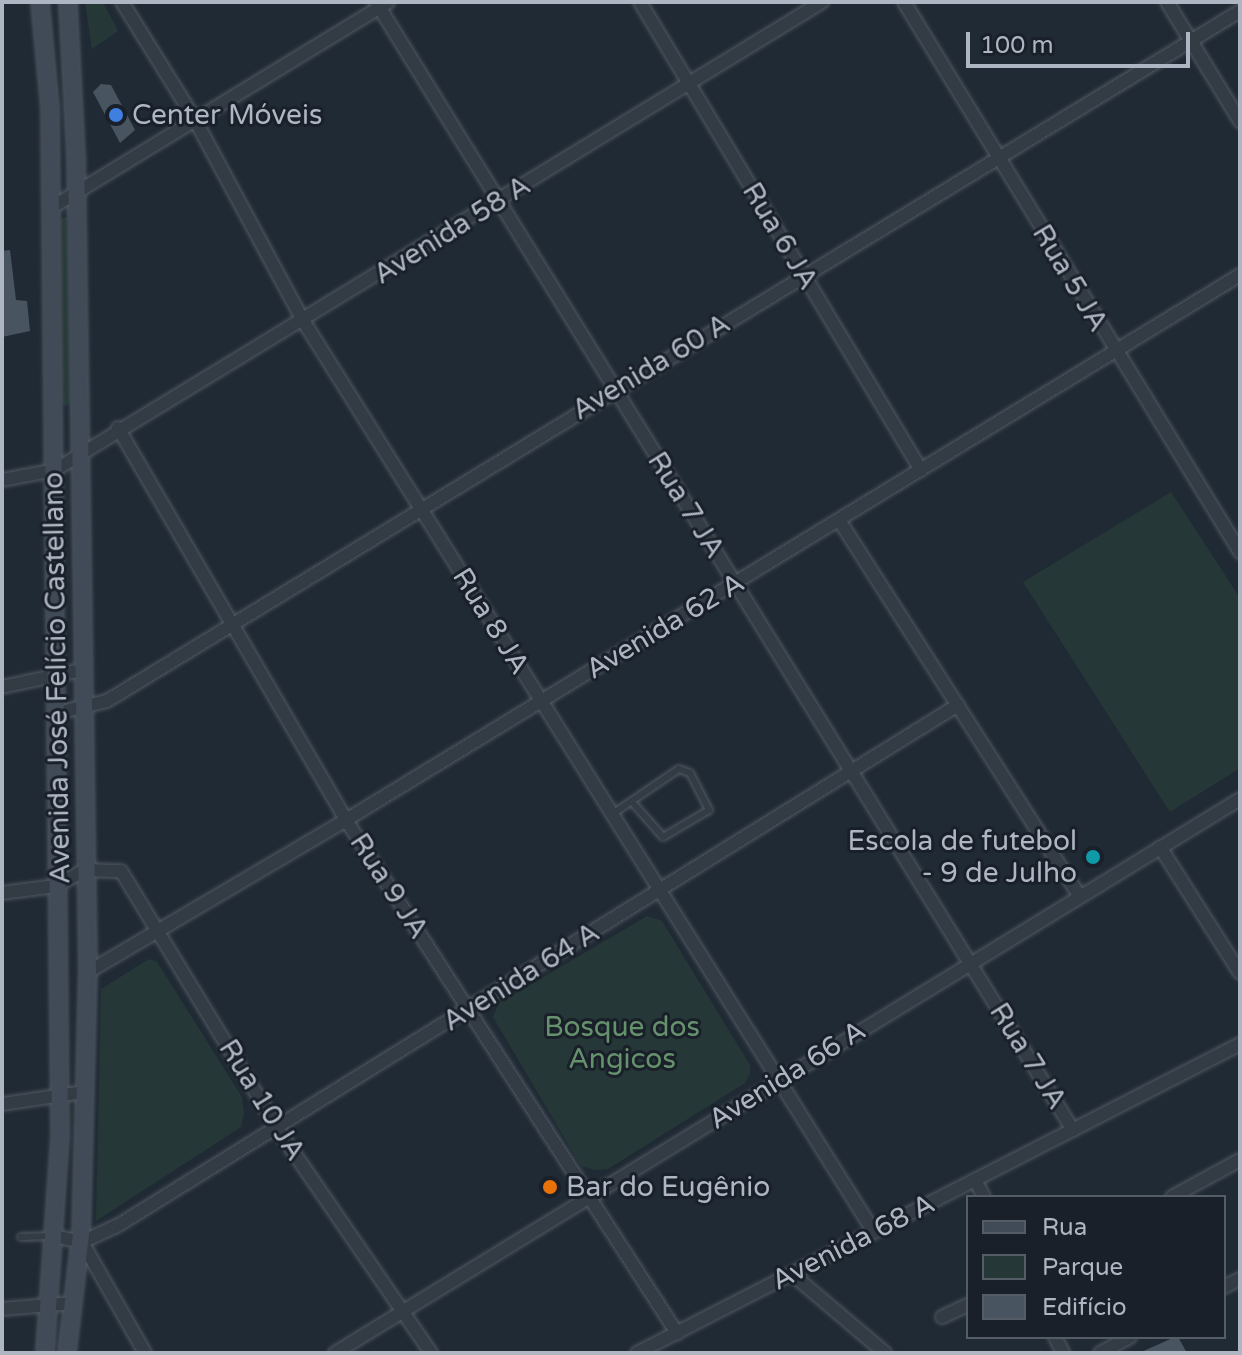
<!DOCTYPE html>
<meta charset="utf-8">
<style>
body{margin:0}
#map{position:relative;width:1242px;height:1355px;overflow:hidden;background:#202a34;font-family:"Varela Round",sans-serif}
div>[style]{position:absolute}
[style*='--x']{left:calc(var(--x)*1px);top:calc(var(--y)*1px);width:calc(var(--w)*1px);rotate:calc(var(--a)*1deg)}
.green>*{inset:0;background:#253837}
.building>*{inset:0;background:#485460}
.roads{filter:drop-shadow(0 0 2px #505963) drop-shadow(0 0 2px #505963)}
.lane>*{height:6px;margin:-3px;padding:0 3px;transform-origin:3px;border-radius:3px;background:#333b45}
.street>*{height:12px;margin:-6px;padding:0 6px;transform-origin:6px;border-radius:6px;background:#333b45}
.secondary>*{height:16px;margin:-8px;padding:0 8px;transform-origin:8px;border-radius:8px;background:#414b58}
.dots>*{width:22px;height:22px;translate:-50% -50%;box-sizing:border-box;border:4px solid #192029;border-radius:50%}
span{translate:-50% -50%;white-space:nowrap;text-align:center;line-height:1.15;-webkit-text-stroke:6px #192029;paint-order:stroke}
.poi-label{font-size:28px;color:#adb6c2}
.left{translate:0 -50%;text-align:left}
.right{translate:-100% -50%;text-align:right}
.street-label{font-size:28px;color:#adb6c2}
.park-label{font-size:28px;color:#66916d}
.frame{position:absolute;inset:0;border:4px solid #adb6c2;pointer-events:none}
.legend{position:absolute;left:966px;top:1195px;width:260px;height:144px;box-sizing:border-box;background:#192029;border:2px solid #545c66;margin:0;padding:10px 14px;list-style:none;font-size:24px;color:#adb6c2}
.legend li{display:flex;align-items:center;gap:16px;height:40px}
.legend b{width:40px;border:2px solid #545c66}
.scale{position:absolute;left:966px;top:32px;width:224px;height:36px;box-sizing:border-box;border:4px solid #adb6c2;border-top:0;padding-left:10px;font-size:24px;line-height:28px;white-space:nowrap;color:#adb6c2;-webkit-text-stroke:6px #192029;paint-order:stroke}
</style>
<div id="map">
<div class="green">
<div style="clip-path:polygon(85px 2px,103px 2px,118px 31px,92px 49px)"></div>
<div style="clip-path:polygon(67px 217px,70px 402px,67px 406px,62px 404px,61px 218px)"></div>
<div style="clip-path:polygon(1171px 492px,1240px 598px,1240px 768px,1170px 812px,1023px 582px)"></div>
<div style="clip-path:polygon(647px 916px,662px 921px,750px 1065px,750px 1073px,745px 1083px,608px 1169px,595px 1170px,581px 1166px,493px 1017px,499px 1003px)"></div>
<div style="clip-path:polygon(149px 959px,157px 962px,242px 1097px,244px 1113px,241px 1127px,96px 1221px,101px 989px)"></div>
</div>
<div class="building">
<div style="clip-path:polygon(101px 84px,111px 85px,135px 130px,120px 143px,93px 92px)"></div>
<div style="clip-path:polygon(10px 250px,16px 300px,27px 301px,30px 331px,2px 337px,2px 251px)"></div>
<div style="clip-path:polygon(1178px 1337px,1187px 1353px,1139px 1353px,1175px 1337px)"></div>
</div>
<div class="roads">
<div class="lane">
<div style="--x:611;--y:815;--w:82;--a:-34.1"></div>
<div style="--x:679;--y:769;--w:12;--a:20"></div>
<div style="--x:690;--y:773;--w:42;--a:62.8"></div>
<div style="--x:709;--y:810;--w:53;--a:149.6"></div>
<div style="--x:663;--y:837;--w:47;--a:-131.5"></div>
<div style="--x:21;--y:1237;--w:29;--a:-2"></div>
</div>
<div class="street">
<div style="--x:122;--y:2;--w:137;--a:58.2"></div>
<div style="--x:194;--y:118;--w:232;--a:61.7"></div>
<div style="--x:304;--y:322;--w:1074;--a:57.94"></div>
<div style="--x:376;--y:2;--w:1326;--a:58.29"></div>
<div style="--x:640;--y:2;--w:546;--a:59.02"></div>
<div style="--x:904;--y:2;--w:645;--a:58.58"></div>
<div style="--x:1167;--y:2;--w:140;--a:58.5"></div>
<div style="--x:51;--y:208;--w:395;--a:-31.4"></div>
<div style="--x:118;--y:428;--w:453;--a:59.8"></div>
<div style="--x:346;--y:820;--w:611;--a:57.17"></div>
<div style="--x:2;--y:480;--w:54;--a:-10.7"></div>
<div style="--x:55;--y:470;--w:899;--a:-31.39"></div>
<div style="--x:839;--y:520;--w:446;--a:57.4"></div>
<div style="--x:2;--y:687;--w:82;--a:-12"></div>
<div style="--x:57;--y:713;--w:51;--a:-13.5"></div>
<div style="--x:107;--y:701;--w:1327;--a:-31.34"></div>
<div style="--x:1160;--y:847;--w:149;--a:57.6"></div>
<div style="--x:2;--y:893;--w:54;--a:-7.4"></div>
<div style="--x:56;--y:886;--w:33;--a:-29"></div>
<div style="--x:85;--y:870;--w:36;--a:2"></div>
<div style="--x:121;--y:871;--w:301;--a:58.7"></div>
<div style="--x:277;--y:1128;--w:273;--a:55.6"></div>
<div style="--x:88;--y:972;--w:299;--a:-30.5"></div>
<div style="--x:346;--y:820;--w:1047;--a:-31.37"></div>
<div style="--x:2;--y:1104;--w:83;--a:-8.3"></div>
<div style="--x:975;--y:1180;--w:19;--a:62"></div>
<div style="--x:1172;--y:1197;--w:77;--a:-28.6"></div>
<div style="--x:54;--y:1236;--w:29;--a:12"></div>
<div style="--x:82;--y:1242;--w:38;--a:-25"></div>
<div style="--x:117;--y:1226;--w:989;--a:-31.78"></div>
<div style="--x:82;--y:1242;--w:128;--a:60.4"></div>
<div style="--x:792;--y:1274;--w:122;--a:40.3"></div>
<div style="--x:1224;--y:1287;--w:18;--a:-27"></div>
<div style="--x:2;--y:1309;--w:71;--a:-4.8"></div>
<div style="--x:942;--y:1317;--w:29;--a:-25"></div>
<div style="--x:1055;--y:1337;--w:18;--a:63"></div>
<div style="--x:335;--y:1353;--w:1061;--a:-31.47"></div>
<div style="--x:637;--y:1353;--w:678;--a:-27.13"></div>
<div style="--x:1100;--y:1353;--w:34;--a:-28"></div>
</div>
<div class="secondary">
<div style="--x:40;--y:2;--w:106;--a:84.6"></div>
<div style="--x:50;--y:108;--w:1029;--a:89.44"></div>
<div style="--x:60;--y:1137;--w:217;--a:94"></div>
<div style="--x:67;--y:1353;--w:120;--a:-83.3"></div>
<div style="--x:81;--y:1234;--w:262;--a:-88.5"></div>
<div style="--x:88;--y:972;--w:815;--a:-90.84"></div>
<div style="--x:76;--y:157;--w:155;--a:-93"></div>
</div>
</div>
<div class="dots">
<div style="left:116px;top:115px;background:#3f7fe0"></div>
<div style="left:1093px;top:857px;background:#0f9aa8"></div>
<div style="left:550px;top:1187px;background:#e8710a"></div>
</div>
<div class="poi-label">
<span class="left" style="left:132px;top:115px">Center Móveis</span>
<span class="right" style="left:1077px;top:857px">Escola de futebol<br>- 9 de Julho</span>
<span class="left" style="left:566px;top:1187px">Bar do Eugênio</span>
</div>
<div class="street-label">
<span style="left:452px;top:230px;rotate:-32deg">Avenida 58 A</span>
<span style="left:780px;top:236px;rotate:59deg">Rua 6 JA</span>
<span style="left:1070px;top:278px;rotate:59deg">Rua 5 JA</span>
<span style="left:651px;top:367px;rotate:-31deg">Avenida 60 A</span>
<span style="left:686px;top:505px;rotate:58deg">Rua 7 JA</span>
<span style="left:491px;top:621px;rotate:58deg">Rua 8 JA</span>
<span style="left:665px;top:626px;rotate:-31deg">Avenida 62 A</span>
<span style="left:57px;top:678px;rotate:-91deg">Avenida José Felício Castellano</span>
<span style="left:389px;top:886px;rotate:57deg">Rua 9 JA</span>
<span style="left:521px;top:977px;rotate:-32deg">Avenida 64 A</span>
<span style="left:1028px;top:1056px;rotate:58deg">Rua 7 JA</span>
<span style="left:787px;top:1075px;rotate:-32deg">Avenida 66 A</span>
<span style="left:262px;top:1100px;rotate:58deg">Rua 10 JA</span>
<span style="left:853px;top:1242px;rotate:-27deg">Avenida 68 A</span>
</div>
<div class="park-label">
<span style="left:622px;top:1043px">Bosque dos<br>Angicos</span>
</div>
<div class="frame"></div>
<ul class="legend">
<li><b style="height:10px;background:#414b58"></b>Rua</li>
<li><b style="height:22px;background:#253837"></b>Parque</li>
<li><b style="height:22px;background:#485460"></b>Edifício</li>
</ul>
<div class="scale">100 m</div>
</div>
